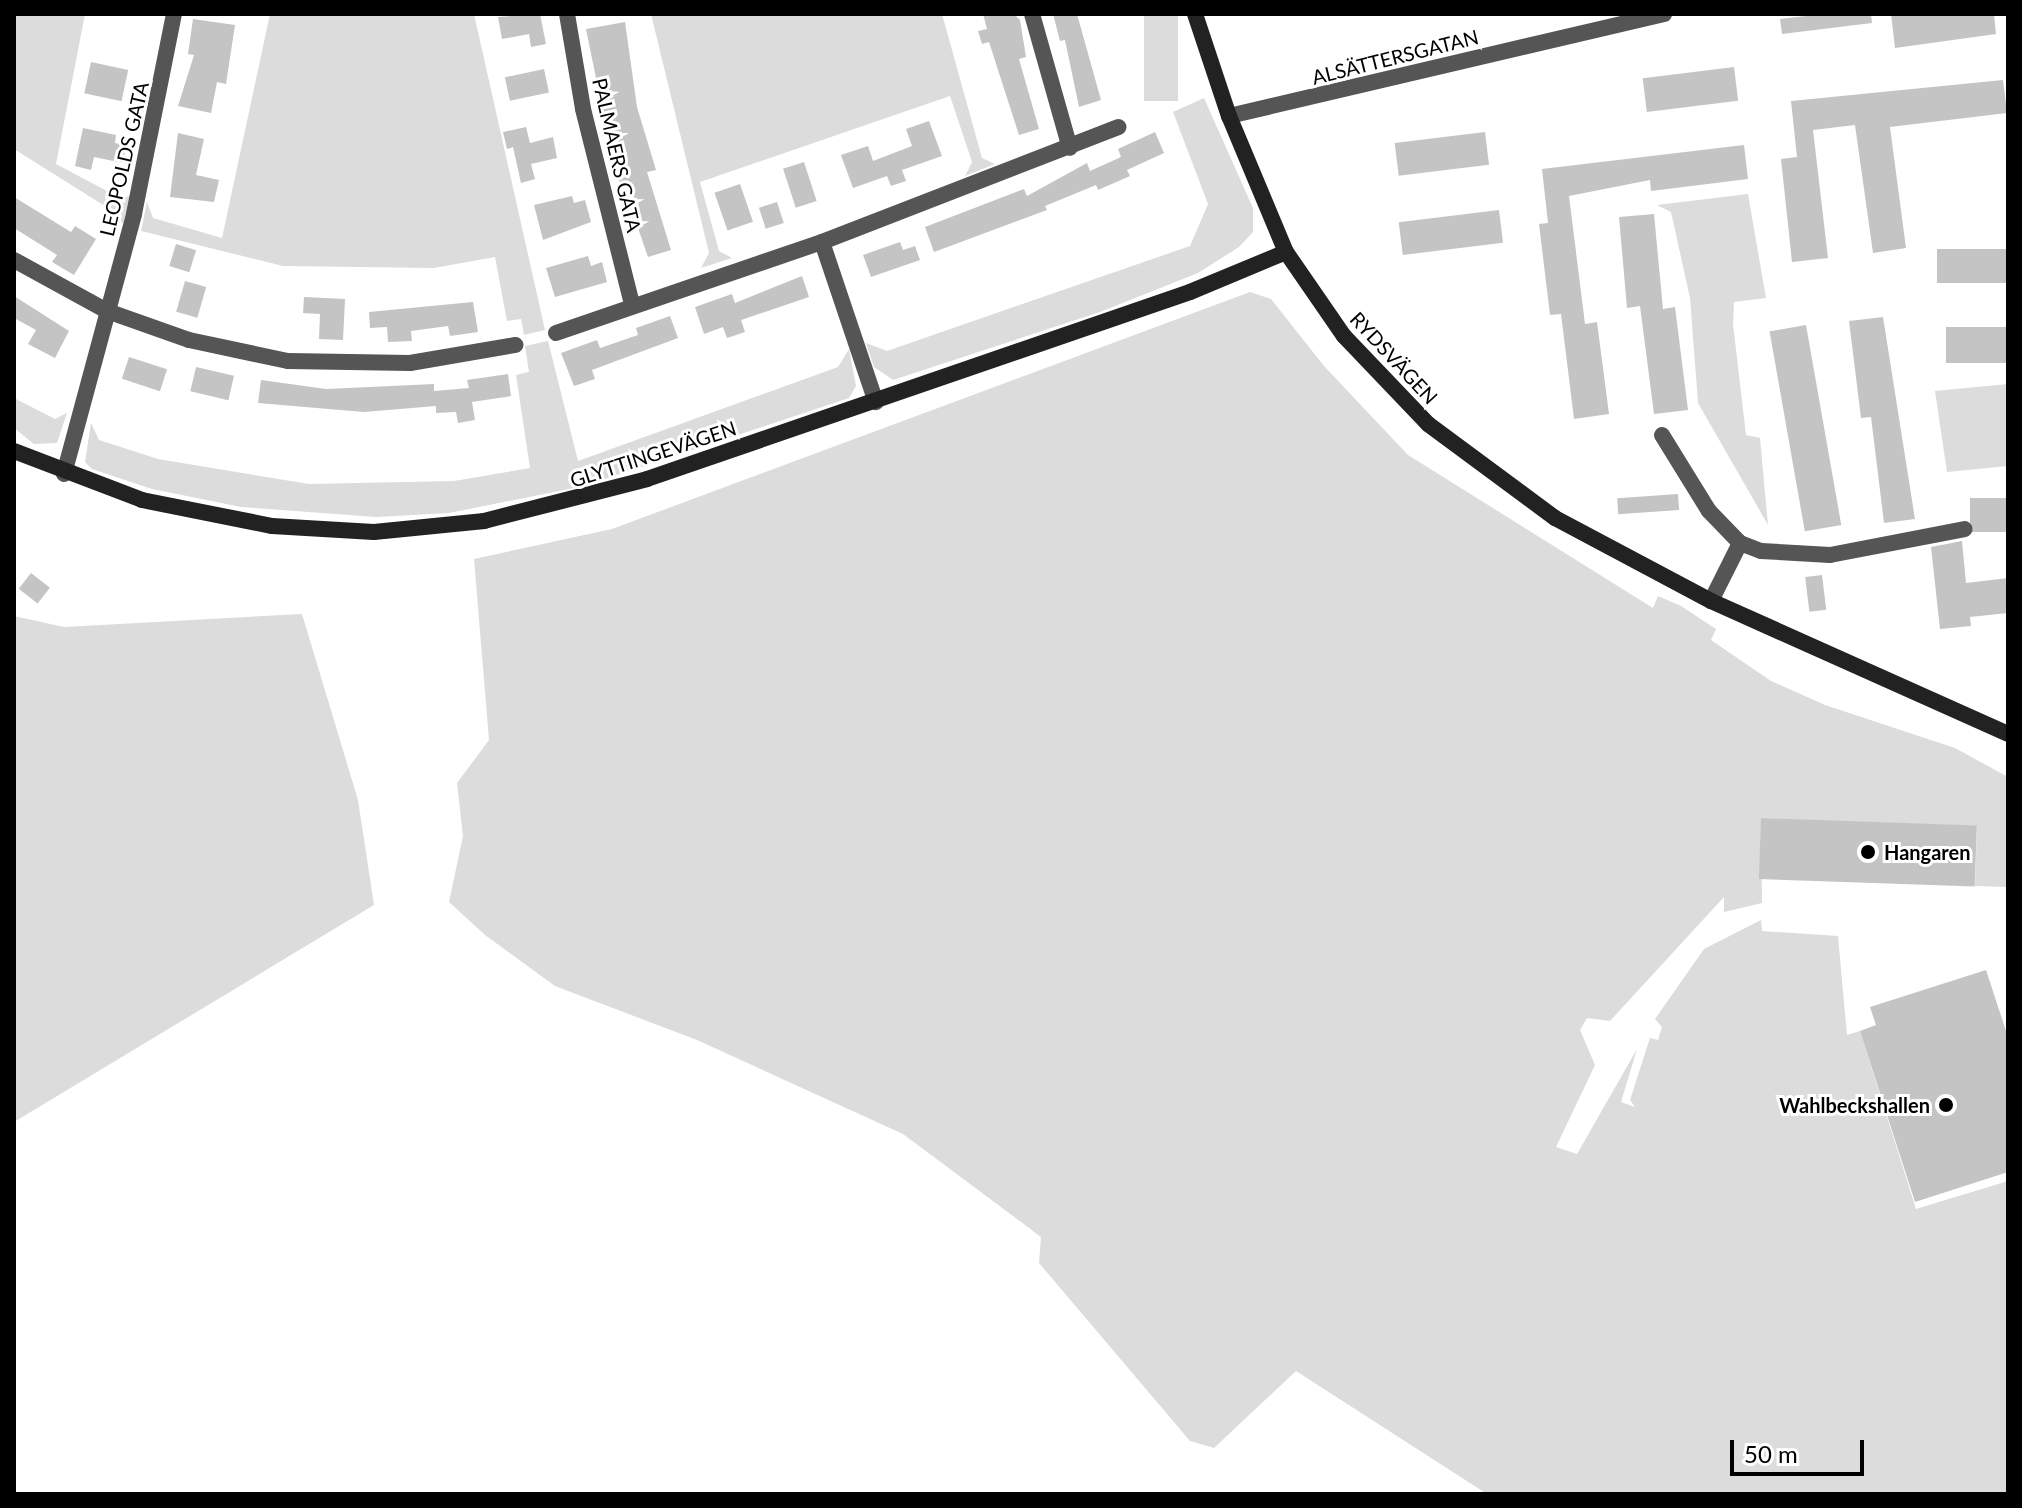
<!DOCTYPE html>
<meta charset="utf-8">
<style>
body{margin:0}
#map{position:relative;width:2022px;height:1508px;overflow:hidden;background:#fff;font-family:Lato,sans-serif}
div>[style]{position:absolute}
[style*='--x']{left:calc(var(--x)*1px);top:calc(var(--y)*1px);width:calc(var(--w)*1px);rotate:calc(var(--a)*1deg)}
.green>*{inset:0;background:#dcdcdc;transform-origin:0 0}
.building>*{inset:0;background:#c4c4c4;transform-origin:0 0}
.street>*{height:16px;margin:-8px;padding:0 8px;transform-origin:8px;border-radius:8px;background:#555}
.secondary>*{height:16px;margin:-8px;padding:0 8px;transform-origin:8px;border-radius:8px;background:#222}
.dots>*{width:22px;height:22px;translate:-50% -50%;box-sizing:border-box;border:4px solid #fff;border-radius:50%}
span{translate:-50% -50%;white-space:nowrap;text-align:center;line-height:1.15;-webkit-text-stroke:6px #fff;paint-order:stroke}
.street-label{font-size:20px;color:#000}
.poi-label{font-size:20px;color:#000;font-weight:700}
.left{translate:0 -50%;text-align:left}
.right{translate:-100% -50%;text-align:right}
.frame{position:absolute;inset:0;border:16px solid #000;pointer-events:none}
.scale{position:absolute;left:1730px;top:1440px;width:134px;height:36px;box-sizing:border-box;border:4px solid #000;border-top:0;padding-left:10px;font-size:24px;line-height:28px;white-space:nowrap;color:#000;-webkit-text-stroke:6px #fff;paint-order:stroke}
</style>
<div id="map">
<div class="green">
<div style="clip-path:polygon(14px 14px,85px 14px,56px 164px,122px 199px,132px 195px,123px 224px,116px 213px,14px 149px)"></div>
<div style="clip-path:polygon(270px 14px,474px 14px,545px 330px,524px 335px,521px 319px,507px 321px,495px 257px,434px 268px,283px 266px,141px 231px,147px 202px,153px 218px,222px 238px)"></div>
<div style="clip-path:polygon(651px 14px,942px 14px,982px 158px,995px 164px,965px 176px,972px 162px,950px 96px,700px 182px,719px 251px,732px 258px,701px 268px,709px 253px)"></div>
<div style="left:1144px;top:14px;width:34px;height:87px"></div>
<div style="clip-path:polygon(1204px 98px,1253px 208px,1253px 232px,1239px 247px,1198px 273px,1100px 312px,893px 380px,874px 367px,866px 343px,887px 351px,1190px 246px,1208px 204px,1173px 112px)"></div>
<div style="clip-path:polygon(1748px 194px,1766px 298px,1734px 302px,1733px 324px,1746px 435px,1760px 438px,1768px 525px,1698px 403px,1690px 298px,1671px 212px,1657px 205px)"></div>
<div style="clip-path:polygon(1250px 292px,1271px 299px,1324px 366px,1408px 455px,1653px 608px,1658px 596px,1681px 606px,1716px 629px,1711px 640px,1771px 681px,1825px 705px,1955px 748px,2008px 777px,2008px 887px,1975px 886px,1977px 826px,1761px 818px,1762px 903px,1724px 912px,1724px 897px,1610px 1021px,1587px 1018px,1580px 1030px,1595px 1065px,1556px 1147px,1577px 1154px,1637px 1049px,1621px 1102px,1635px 1107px,1630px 1100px,1650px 1038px,1658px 1040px,1662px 1027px,1655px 1019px,1704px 949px,1761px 920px,1762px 931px,1838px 936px,1847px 1035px,1860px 1031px,1916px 1209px,2008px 1181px,2008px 1494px,1487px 1494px,1296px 1371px,1214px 1448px,1190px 1441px,1039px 1263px,1041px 1237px,903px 1134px,697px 1040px,555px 986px,485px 935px,449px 902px,463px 836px,457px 783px,489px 740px,474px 559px,612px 529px)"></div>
<div style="clip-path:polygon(548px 341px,578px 461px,838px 367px,849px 349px,856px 386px,849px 398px,584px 486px,449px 513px,376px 517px,241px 507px,152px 489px,92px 469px,85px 462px,91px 423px,99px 440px,158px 459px,309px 484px,454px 481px,530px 468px,516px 375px,529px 372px,525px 346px)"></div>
<div style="clip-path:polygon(2008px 384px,2008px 466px,1947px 472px,1935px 391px)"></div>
<div style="clip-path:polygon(14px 398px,55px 419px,67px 413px,57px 443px,34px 444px,14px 428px)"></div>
<div style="clip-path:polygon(302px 614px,358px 800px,374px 905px,14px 1122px,14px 616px,64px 627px)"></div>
</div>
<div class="building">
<div style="clip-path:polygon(540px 14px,546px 44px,531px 47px,529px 34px,502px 39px,498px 17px)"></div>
<div style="clip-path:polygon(983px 14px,1014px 14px,1020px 20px,1026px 57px,1019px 59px,1039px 129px,1019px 135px,989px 42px,982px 44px,978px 31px,987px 29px)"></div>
<div style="clip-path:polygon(1053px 14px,1077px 14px,1101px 100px,1079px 107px,1065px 40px,1060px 41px)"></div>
<div style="clip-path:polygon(1823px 14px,1871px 14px,1872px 23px,1782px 34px,1780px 19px)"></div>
<div style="clip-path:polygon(1891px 14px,1994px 14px,1996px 34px,1895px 48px)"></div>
<div style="clip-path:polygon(193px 19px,235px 25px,226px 84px,217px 82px,211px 113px,178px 106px,194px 55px,188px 54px)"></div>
<div style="clip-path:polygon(625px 22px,637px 107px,656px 170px,647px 172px,671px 250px,648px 257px,628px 199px,624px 200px,614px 161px,619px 159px,612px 131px,607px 132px,586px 29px)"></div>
<div style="left:91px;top:62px;width:38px;height:32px;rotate:12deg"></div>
<div style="left:1734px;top:67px;width:34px;height:92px;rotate:83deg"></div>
<div style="left:544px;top:69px;width:24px;height:40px;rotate:78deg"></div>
<div style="clip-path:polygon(2003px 80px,2007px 113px,1890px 127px,1906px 248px,1873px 253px,1855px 125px,1813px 130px,1828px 258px,1792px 262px,1781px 159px,1797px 157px,1791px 101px)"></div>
<div style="clip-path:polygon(929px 121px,942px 156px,902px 170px,906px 181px,891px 186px,887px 176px,853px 188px,841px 155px,868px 146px,873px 161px,912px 146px,906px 129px)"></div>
<div style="clip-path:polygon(526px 127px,530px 143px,553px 137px,557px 158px,531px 164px,535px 179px,521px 183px,513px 147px,507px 149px,503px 132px)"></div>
<div style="clip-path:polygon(83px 128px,116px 135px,115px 143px,126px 145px,123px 163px,94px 157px,91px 170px,75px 166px)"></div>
<div style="clip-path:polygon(1155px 132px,1164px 153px,1127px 170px,1130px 176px,1098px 190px,1096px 185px,1045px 206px,1047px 210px,934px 252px,925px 227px,1024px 189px,1027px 196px,1087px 163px,1090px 171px,1121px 157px,1118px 149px)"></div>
<div style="left:1485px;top:132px;width:33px;height:91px;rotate:83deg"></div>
<div style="clip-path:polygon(178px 133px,204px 139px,196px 175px,219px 180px,214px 202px,170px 197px)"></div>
<div style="clip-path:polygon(1744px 145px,1748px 179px,1651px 191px,1650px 180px,1569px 196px,1585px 324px,1597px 322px,1609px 414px,1574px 419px,1561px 314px,1550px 315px,1539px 224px,1548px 223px,1542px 169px)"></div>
<div style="left:804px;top:162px;width:41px;height:22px;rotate:72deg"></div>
<div style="left:740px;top:184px;width:40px;height:27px;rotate:71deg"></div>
<div style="clip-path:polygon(572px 196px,574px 203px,585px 200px,591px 222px,543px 240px,534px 205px)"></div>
<div style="clip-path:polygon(14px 197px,71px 232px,75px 226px,96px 239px,74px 275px,52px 262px,57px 255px,14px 228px)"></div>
<div style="left:777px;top:202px;width:22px;height:19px;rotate:72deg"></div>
<div style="left:1499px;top:210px;width:33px;height:101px;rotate:83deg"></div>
<div style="clip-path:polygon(1654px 214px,1663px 309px,1675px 307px,1688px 410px,1654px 414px,1640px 306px,1627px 308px,1619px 217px)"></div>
<div style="clip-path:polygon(900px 242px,903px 250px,915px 246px,920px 260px,871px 277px,863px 255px)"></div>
<div style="left:176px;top:244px;width:21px;height:23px;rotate:17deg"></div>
<div style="left:2008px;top:249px;width:34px;height:71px;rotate:90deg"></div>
<div style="clip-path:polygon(588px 256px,591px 266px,602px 262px,607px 282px,555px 297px,546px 268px)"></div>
<div style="clip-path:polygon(802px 276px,809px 297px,741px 320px,745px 332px,727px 338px,723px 327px,704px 334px,695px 307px,732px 294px,735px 303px)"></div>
<div style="left:185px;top:281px;width:22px;height:32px;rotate:16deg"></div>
<div style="clip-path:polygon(14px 296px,69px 331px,55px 358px,28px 344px,36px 330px,14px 318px)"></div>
<div style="clip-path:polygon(304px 297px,345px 299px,343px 340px,319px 339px,320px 314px,303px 313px)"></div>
<div style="clip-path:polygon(473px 302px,478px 332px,450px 336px,448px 326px,411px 331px,412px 341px,388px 342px,387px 327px,370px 328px,369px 312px)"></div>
<div style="clip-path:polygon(670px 316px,678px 338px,592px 370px,595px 379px,574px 386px,561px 353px,597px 340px,600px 348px,638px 335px,636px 328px)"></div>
<div style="clip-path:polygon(1883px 317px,1915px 519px,1884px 523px,1871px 417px,1861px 418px,1849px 321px)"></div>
<div style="left:1806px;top:325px;width:203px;height:37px;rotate:80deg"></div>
<div style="left:2008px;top:327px;width:36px;height:62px;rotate:90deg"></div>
<div style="left:129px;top:357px;width:40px;height:23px;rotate:18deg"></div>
<div style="left:196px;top:367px;width:39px;height:25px;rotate:13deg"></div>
<div style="clip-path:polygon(508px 374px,511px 396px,472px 402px,475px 420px,458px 423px,456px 412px,436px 413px,436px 406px,364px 412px,258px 403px,261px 380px,326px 389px,434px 384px,434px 391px,469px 388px,467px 380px)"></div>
<div style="left:1678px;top:494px;width:16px;height:61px;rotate:86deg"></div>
<div style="left:2008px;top:498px;width:34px;height:38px;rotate:90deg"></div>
<div style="clip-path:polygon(1962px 541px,1966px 583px,2008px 578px,2008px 613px,1970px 617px,1971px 626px,1940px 629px,1931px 547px)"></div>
<div style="left:31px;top:573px;width:24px;height:20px;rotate:38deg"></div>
<div style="left:1822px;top:575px;width:35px;height:17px;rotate:83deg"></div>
<div style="left:1761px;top:818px;width:216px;height:61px;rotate:2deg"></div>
<div style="clip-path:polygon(1986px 970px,2008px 1037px,2008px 1172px,1915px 1202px,1860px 1031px,1876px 1025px,1870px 1007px)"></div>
</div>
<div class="street">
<div style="--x:567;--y:14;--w:96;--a:80.4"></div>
<div style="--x:583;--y:109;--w:201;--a:75.9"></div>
<div style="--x:1032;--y:14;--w:139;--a:74.2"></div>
<div style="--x:1229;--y:116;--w:447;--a:-13.2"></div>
<div style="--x:822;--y:242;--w:169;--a:71.4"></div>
<div style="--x:14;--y:260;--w:106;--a:28.7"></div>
<div style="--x:107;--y:311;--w:87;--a:19.5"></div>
<div style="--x:189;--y:340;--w:101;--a:12"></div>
<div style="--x:288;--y:361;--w:122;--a:0.9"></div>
<div style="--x:410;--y:363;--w:107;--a:-9.7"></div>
<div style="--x:556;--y:333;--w:281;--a:-18.9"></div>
<div style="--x:822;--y:242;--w:318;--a:-21.2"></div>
<div style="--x:1662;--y:435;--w:89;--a:58.3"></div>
<div style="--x:1709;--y:511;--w:45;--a:45.9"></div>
<div style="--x:1740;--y:543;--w:22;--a:21"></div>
<div style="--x:1761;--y:551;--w:69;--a:3.3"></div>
<div style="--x:1830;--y:555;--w:137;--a:-10.9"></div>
<div style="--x:64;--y:474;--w:269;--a:-74.9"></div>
<div style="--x:134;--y:214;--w:204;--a:-78.7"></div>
<div style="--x:1711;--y:601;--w:65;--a:-63.4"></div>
</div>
<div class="secondary">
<div style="--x:1195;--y:14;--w:108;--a:71.6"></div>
<div style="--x:1229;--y:116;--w:147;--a:67.3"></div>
<div style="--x:1286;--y:252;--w:102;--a:55.4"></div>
<div style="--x:1344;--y:336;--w:122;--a:46.3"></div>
<div style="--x:1428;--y:424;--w:158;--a:36.5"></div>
<div style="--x:1555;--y:518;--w:177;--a:28"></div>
<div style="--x:1711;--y:601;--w:325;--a:24.1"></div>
<div style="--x:14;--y:451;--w:137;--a:20.9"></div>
<div style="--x:142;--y:500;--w:133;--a:11.3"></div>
<div style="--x:272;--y:526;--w:102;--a:3.4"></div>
<div style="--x:374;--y:532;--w:111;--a:-5.7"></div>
<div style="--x:484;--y:521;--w:168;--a:-14.4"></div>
<div style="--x:647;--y:479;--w:574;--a:-19"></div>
<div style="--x:1190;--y:292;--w:104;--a:-22.6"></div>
</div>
<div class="dots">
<div style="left:1868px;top:852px;background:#000"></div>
<div style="left:1946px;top:1105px;background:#000"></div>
</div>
<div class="street-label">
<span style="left:1395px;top:57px;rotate:-14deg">ALSÄTTERSGATAN</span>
<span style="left:617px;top:155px;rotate:77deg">PALMAERS GATA</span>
<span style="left:124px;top:159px;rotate:-77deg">LEOPOLDS GATA</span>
<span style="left:1394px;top:358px;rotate:47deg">RYDSVÄGEN</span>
<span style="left:653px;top:454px;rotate:-18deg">GLYTTINGEVÄGEN</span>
</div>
<div class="poi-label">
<span class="left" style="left:1884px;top:852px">Hangaren</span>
<span class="right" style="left:1930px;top:1105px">Wahlbeckshallen</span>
</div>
<div class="frame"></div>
<div class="scale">50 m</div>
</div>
